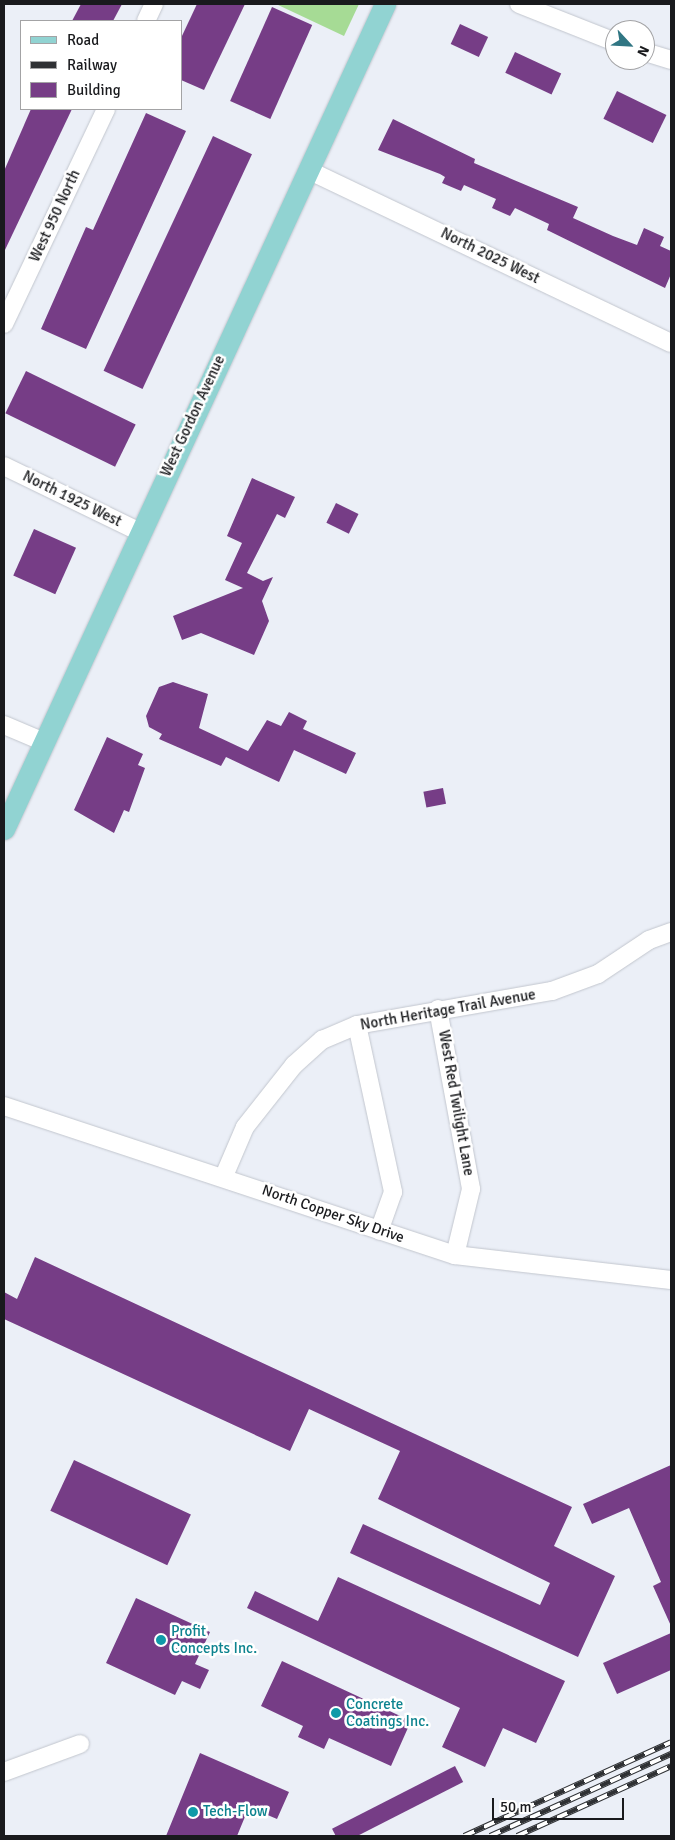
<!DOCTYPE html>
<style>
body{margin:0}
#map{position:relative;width:675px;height:1840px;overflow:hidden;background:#ebeff7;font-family:Signika,sans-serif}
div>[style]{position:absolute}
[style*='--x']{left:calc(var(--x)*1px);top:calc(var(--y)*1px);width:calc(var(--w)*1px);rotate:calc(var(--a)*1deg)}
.green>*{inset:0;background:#a6db95}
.building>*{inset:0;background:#763d86;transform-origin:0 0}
.roads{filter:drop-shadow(0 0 1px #c2c6ce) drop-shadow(0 0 1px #c2c6ce)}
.minor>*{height:18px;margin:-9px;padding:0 9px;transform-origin:9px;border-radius:9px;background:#fff}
.major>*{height:21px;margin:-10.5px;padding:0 10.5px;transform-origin:10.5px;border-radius:10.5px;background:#91d3d2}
.rail>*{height:5.5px;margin-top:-2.75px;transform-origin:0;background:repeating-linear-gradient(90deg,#fff 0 11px,#2f3134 0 22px);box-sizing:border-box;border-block:1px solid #2f3134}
.dots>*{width:14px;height:14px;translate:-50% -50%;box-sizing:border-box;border:2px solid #fff;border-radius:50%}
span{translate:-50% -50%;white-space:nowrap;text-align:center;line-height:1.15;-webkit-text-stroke:5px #fff;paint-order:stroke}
.street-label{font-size:15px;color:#191a1d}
.culture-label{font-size:15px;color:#0d838f}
.left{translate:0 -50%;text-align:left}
.frame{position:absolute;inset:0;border:5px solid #191a1d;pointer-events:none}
.legend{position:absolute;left:20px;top:20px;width:162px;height:90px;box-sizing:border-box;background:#fff;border:1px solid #a3a3a5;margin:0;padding:6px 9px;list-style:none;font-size:15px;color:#191a1d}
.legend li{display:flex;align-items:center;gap:10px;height:25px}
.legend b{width:25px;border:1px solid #a3a3a5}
.north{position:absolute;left:605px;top:20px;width:50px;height:50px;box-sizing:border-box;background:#fff;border:1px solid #a3a3a5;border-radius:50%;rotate:115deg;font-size:14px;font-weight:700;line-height:20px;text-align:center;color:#191a1d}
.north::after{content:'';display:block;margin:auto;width:18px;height:22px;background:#307683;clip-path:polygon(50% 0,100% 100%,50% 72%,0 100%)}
.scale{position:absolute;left:492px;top:1798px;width:132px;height:22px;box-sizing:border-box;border:2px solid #191a1d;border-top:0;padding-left:6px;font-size:15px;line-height:18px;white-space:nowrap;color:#191a1d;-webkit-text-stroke:4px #fff;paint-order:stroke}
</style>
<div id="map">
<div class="green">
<div style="clip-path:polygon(276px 4px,359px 4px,344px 36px)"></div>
</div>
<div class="building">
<div style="clip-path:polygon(81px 4px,122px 4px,113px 21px,72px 21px)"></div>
<div style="clip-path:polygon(197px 4px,245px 4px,204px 90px,181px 80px,181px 38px)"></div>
<div style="left:272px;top:7px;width:44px;height:103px;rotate:24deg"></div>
<div style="left:460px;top:24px;width:31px;height:22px;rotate:25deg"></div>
<div style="left:515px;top:52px;width:51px;height:23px;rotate:25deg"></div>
<div style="left:617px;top:91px;width:55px;height:31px;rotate:26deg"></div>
<div style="clip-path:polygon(31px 109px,72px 109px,4px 252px,4px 171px)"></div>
<div style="clip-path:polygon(146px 113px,186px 131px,86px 349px,41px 329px,86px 227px,93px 230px)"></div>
<div style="clip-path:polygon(393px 119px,475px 159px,474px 163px,578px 207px,573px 218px,613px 236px,637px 245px,644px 228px,664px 237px,660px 246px,671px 251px,671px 274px,665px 288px,547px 230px,549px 224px,515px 208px,510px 216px,492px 208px,496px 199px,464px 185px,461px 191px,442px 183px,445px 177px,440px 174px,378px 150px)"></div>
<div style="left:213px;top:136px;width:43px;height:259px;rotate:25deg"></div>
<div style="left:26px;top:371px;width:122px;height:47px;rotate:26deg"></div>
<div style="clip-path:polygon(252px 478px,295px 497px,285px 518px,277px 514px,247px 573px,263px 581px,273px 577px,262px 601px,269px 621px,254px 655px,201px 633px,182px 640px,173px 616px,243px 588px,225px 580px,242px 543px,227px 536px)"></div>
<div style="left:336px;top:503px;width:25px;height:22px;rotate:26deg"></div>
<div style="left:34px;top:529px;width:46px;height:51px;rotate:24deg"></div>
<div style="clip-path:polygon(173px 682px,208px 694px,199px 728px,248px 751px,267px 720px,281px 726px,289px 712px,307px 721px,303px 729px,356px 753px,346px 774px,294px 750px,279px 782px,226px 757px,221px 766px,159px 739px,162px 734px,149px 727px,146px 716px,159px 687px)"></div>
<div style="clip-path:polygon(107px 737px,143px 754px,138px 765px,145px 768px,129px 812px,124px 810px,114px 833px,74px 810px)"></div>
<div style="left:443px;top:788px;width:16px;height:20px;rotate:79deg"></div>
<div style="clip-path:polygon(35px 1257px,572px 1507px,554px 1546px,615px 1576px,578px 1657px,350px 1553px,363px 1524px,540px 1605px,550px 1583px,378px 1499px,400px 1451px,309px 1409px,290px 1451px,4px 1319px,4px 1292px,17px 1299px)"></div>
<div style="left:74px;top:1460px;width:129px;height:56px;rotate:25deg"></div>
<div style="clip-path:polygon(671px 1465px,671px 1626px,653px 1586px,661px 1582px,629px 1508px,592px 1524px,583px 1504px)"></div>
<div style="clip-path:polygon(338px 1577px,565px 1681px,536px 1743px,503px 1728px,485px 1767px,442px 1747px,460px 1708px,247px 1608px,255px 1591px,318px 1621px)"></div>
<div style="clip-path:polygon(136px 1598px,210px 1632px,195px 1664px,209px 1670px,200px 1689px,182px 1681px,175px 1695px,106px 1663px)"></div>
<div style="clip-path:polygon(671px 1633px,671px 1670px,617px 1694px,603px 1663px)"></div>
<div style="clip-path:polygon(282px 1661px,411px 1721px,391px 1766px,329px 1738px,324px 1749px,298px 1737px,303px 1726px,261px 1706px)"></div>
<div style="clip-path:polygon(200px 1753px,289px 1792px,277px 1819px,249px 1807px,237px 1836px,166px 1836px)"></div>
<div style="left:455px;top:1766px;width:18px;height:138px;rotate:63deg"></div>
</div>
<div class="roads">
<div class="minor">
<div style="--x:519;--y:4;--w:103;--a:21.6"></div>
<div style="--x:146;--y:21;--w:19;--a:-65"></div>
<div style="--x:645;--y:52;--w:27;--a:17"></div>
<div style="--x:308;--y:170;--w:402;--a:25.5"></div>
<div style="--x:4;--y:324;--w:238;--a:-64.6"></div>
<div style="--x:4;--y:466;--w:151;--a:25.9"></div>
<div style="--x:4;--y:725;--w:43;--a:23"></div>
<div style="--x:438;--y:1009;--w:183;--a:79.6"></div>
<div style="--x:471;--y:1189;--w:68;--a:103.6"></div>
<div style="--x:357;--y:1025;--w:171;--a:77.8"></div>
<div style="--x:393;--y:1192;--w:41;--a:109.7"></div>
<div style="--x:4;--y:1106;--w:475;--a:18.3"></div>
<div style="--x:455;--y:1255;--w:217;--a:6.6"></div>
<div style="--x:224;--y:1176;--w:53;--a:-66.8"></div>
<div style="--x:245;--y:1127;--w:79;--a:-51.7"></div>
<div style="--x:294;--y:1065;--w:38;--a:-42"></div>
<div style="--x:322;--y:1040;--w:38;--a:-23"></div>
<div style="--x:357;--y:1025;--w:198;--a:-9.9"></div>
<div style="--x:552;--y:991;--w:49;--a:-20.3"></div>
<div style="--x:598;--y:974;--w:61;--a:-33.7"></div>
<div style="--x:649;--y:940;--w:23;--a:-20"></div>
<div style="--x:4;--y:1772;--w:81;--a:-20.2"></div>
</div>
<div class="major">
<div style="--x:4;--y:829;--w:909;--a:-65.21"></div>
</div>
</div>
<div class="rail">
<div style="--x:464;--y:1836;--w:227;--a:-24.4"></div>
<div style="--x:490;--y:1836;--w:199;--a:-24.4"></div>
<div style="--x:517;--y:1836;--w:169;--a:-24.4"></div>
</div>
<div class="dots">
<div style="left:161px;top:1640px;background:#0f9aa8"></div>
<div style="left:336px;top:1713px;background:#0f9aa8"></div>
<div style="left:193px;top:1812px;background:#0f9aa8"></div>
</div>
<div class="street-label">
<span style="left:55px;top:216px;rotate:-65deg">West 950 North</span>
<span style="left:490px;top:256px;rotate:26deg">North 2025 West</span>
<span style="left:193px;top:416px;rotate:-65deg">West Gordon Avenue</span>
<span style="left:72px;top:499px;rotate:26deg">North 1925 West</span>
<span style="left:448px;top:1010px;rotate:-10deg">North Heritage Trail Avenue</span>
<span style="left:456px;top:1103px;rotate:80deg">West Red Twilight Lane</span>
<span style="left:333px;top:1214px;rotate:19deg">North Copper Sky Drive</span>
</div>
<div class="culture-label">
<span class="left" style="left:171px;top:1640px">Profit<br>Concepts Inc.</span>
<span class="left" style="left:346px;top:1713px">Concrete<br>Coatings Inc.</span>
<span class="left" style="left:203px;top:1812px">Tech-Flow</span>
</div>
<div class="frame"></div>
<ul class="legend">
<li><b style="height:6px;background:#91d3d2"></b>Road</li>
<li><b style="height:6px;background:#2f3134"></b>Railway</li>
<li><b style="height:14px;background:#763d86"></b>Building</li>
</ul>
<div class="north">N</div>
<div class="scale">50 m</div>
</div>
